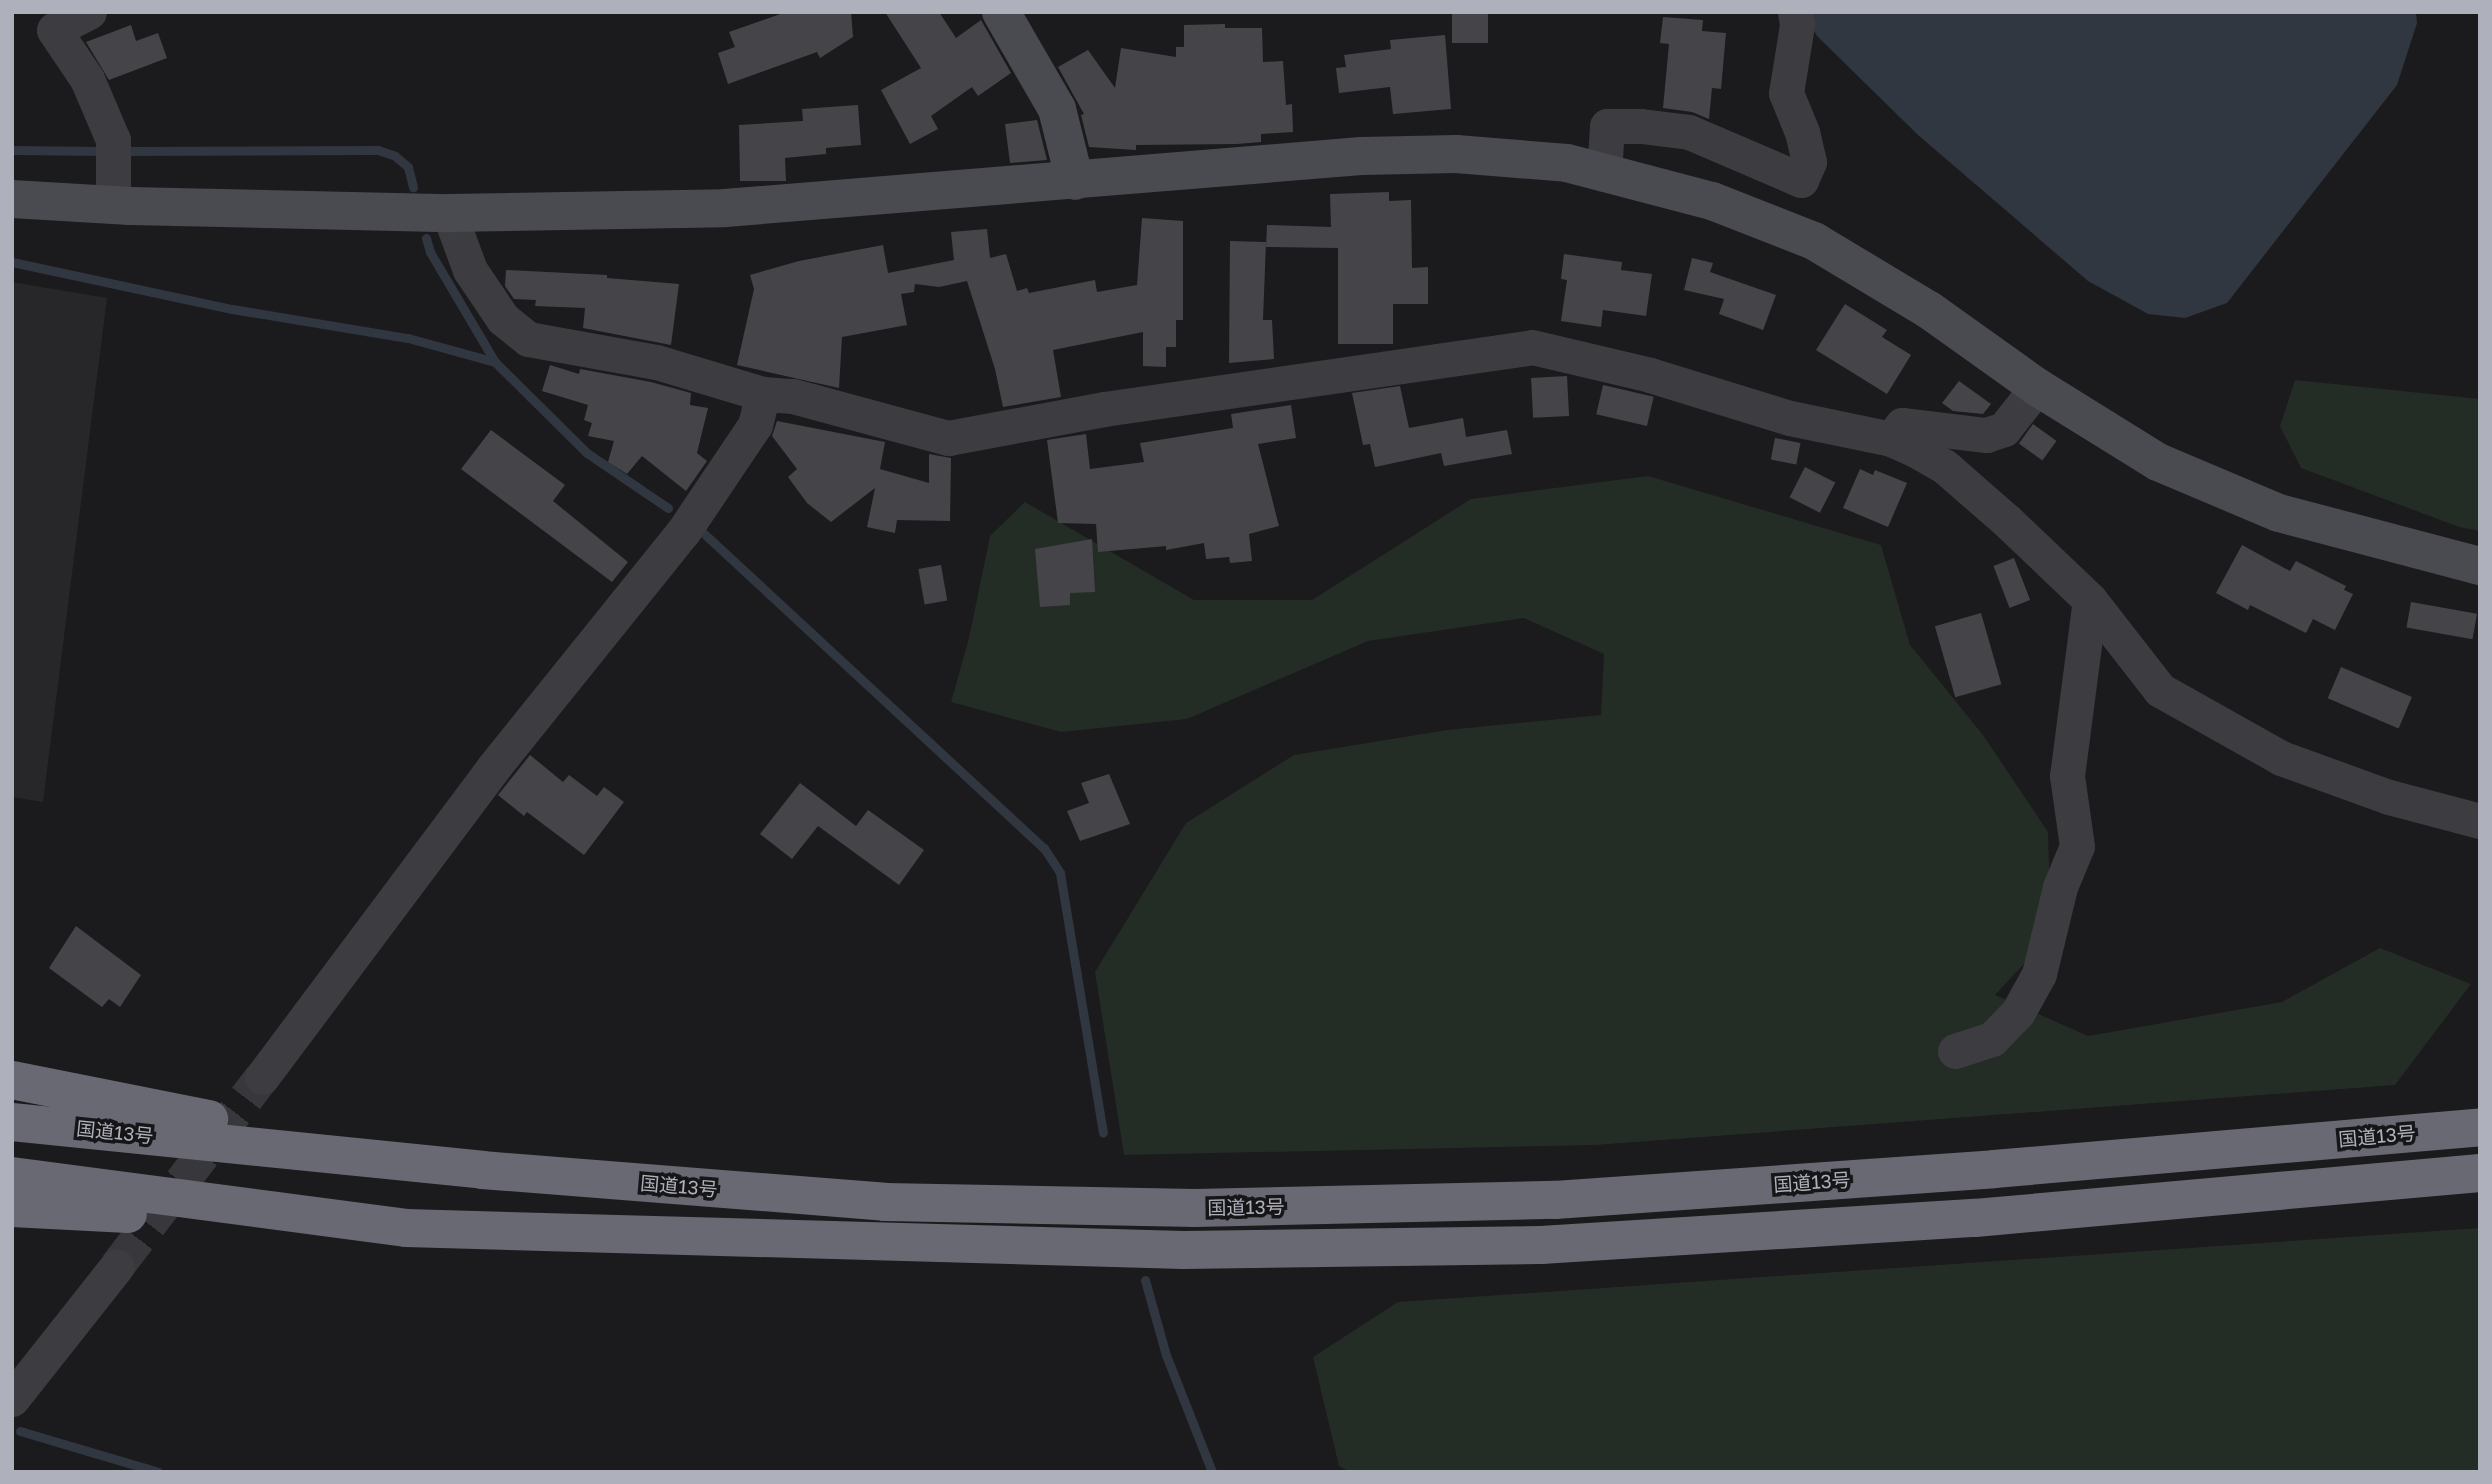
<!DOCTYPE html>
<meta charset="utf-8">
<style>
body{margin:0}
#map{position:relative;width:2492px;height:1484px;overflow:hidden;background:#1b1a1c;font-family:"Golos Text","Noto Sans JP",sans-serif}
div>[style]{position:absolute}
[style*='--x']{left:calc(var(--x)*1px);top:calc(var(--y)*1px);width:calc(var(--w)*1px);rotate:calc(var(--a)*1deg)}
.built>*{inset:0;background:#272629}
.green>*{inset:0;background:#242c26}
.water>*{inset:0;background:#313740}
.stream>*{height:9px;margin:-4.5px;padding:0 4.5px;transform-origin:4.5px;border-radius:4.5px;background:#313740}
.building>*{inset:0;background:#454549;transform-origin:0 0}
.street-tunnel>*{height:35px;margin-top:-17.5px;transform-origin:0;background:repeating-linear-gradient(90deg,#38383c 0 35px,transparent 0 53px)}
.street>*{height:35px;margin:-17.5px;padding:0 17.5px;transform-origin:17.5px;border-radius:17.5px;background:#3c3c41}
.secondary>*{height:38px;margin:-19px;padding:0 19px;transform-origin:19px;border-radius:19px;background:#4a4a51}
.highway>*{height:38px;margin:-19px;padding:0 19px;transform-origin:19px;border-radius:19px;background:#686972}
span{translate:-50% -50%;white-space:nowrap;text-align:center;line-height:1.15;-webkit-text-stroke:7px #161517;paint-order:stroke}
.street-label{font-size:19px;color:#aeb0bb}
.frame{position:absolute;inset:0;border:14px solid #aeb0bb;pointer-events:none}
</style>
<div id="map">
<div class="built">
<div style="clip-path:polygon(12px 282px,107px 298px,43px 802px,12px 797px)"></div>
</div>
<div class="green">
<div style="clip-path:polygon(2295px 380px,2480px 399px,2480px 531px,2459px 527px,2301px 468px,2280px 426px)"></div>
<div style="clip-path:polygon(1648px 476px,1881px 545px,1910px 645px,1983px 735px,2048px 832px,2051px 935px,1995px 995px,2088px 1036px,2282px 1002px,2380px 948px,2471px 984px,2395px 1085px,1595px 1145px,1124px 1155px,1095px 972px,1186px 823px,1294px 755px,1447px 730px,1601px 715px,1604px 654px,1524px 618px,1368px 641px,1187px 719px,1061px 732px,951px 702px,969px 638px,990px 536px,1025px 502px,1194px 600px,1312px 600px,1471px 499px)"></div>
<div style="clip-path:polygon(2480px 1228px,2480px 1472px,1350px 1472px,1339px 1466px,1313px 1357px,1398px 1302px)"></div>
</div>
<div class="water">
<div style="clip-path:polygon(1803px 12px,2416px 12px,2417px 23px,2397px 85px,2227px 303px,2185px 318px,2148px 314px,2088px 281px,1918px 135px,1817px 36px)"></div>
</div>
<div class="stream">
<div style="--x:12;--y:150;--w:94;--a:0.6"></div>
<div style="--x:120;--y:151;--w:258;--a:-0.2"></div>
<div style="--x:378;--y:150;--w:18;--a:19"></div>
<div style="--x:395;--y:156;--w:17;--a:40"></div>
<div style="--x:408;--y:167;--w:21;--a:76"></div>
<div style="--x:426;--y:238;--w:15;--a:74"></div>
<div style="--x:430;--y:252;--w:128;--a:59.4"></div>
<div style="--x:495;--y:362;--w:129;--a:44.7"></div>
<div style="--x:587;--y:453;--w:98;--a:34.2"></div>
<div style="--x:12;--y:262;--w:225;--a:12.1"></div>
<div style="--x:232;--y:309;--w:178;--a:9.4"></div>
<div style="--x:408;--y:338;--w:90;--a:15.4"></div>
<div style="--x:699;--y:529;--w:470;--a:42.8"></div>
<div style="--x:1044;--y:848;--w:30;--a:57"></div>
<div style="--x:1060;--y:873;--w:263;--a:80.6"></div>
<div style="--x:1145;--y:1280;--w:78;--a:74.4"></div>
<div style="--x:1166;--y:1355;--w:126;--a:68.5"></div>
<div style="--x:20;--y:1431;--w:144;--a:16.5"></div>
</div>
<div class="building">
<div style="clip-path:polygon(786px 12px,851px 12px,853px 37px,820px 58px,817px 52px,728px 84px,718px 53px,735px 47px,729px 32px)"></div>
<div style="clip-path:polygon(885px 12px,939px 12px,956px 38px,981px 20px,1011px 73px,978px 96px,972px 87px,931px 116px,938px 129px,910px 144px,881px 90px,921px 68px)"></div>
<div style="left:1452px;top:12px;width:36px;height:31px"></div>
<div style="clip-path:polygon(1663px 17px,1703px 20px,1702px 31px,1726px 33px,1721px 89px,1712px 88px,1709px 119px,1692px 112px,1663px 108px,1669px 44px,1660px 43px)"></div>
<div style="clip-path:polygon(1225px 24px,1225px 28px,1262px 28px,1263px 62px,1283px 61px,1286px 105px,1292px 104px,1293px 132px,1261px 134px,1261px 142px,1237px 144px,1136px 145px,1136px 150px,1089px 147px,1081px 115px,1084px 114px,1058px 67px,1088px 50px,1115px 88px,1121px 48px,1176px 57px,1176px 47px,1184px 47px,1184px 25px)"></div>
<div style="clip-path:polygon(131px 25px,136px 41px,158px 33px,167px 58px,109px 80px,86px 42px)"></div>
<div style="clip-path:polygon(1445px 35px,1451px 109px,1393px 114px,1390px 87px,1339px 93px,1336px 68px,1346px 67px,1344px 55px,1391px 49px,1390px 40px)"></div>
<div style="clip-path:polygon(858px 105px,861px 145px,826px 148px,826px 154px,785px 158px,786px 181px,740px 181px,739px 125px,803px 121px,802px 109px)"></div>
<div style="clip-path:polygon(1037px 120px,1047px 160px,1010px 163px,1005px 124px)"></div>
<div style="clip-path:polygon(1389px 192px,1389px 201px,1411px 200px,1412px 268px,1428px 267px,1428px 304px,1393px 304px,1393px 344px,1338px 344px,1338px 248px,1266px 247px,1267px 225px,1331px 227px,1330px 194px)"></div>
<div style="clip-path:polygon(1142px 218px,1183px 221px,1183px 320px,1176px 320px,1176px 347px,1166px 347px,1166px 367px,1143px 366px,1143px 332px,1053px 350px,1061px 397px,1003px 407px,995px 369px,967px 281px,939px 287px,915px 284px,914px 292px,901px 294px,907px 325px,842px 337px,839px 388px,737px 365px,754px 289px,750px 275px,799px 261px,883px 245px,888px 273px,954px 260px,951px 232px,987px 229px,990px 258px,1006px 254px,1017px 291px,1027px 288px,1029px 293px,1095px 280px,1097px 292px,1137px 285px)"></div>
<div style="clip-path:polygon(1230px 241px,1266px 242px,1263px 320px,1272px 320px,1274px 359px,1229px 363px)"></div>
<div style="clip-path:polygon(1564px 254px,1622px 262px,1621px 270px,1652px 274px,1646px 316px,1603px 310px,1601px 327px,1561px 321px,1567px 280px,1561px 279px)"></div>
<div style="clip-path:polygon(1692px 258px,1713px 263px,1710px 272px,1776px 295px,1763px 330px,1719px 314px,1724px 299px,1684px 290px)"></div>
<div style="clip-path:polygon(506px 270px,607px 275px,607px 278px,679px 284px,671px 345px,583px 328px,585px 308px,535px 306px,536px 300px,514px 299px,505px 286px)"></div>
<div style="clip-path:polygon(1845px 304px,1887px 330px,1882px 337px,1911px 355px,1887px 394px,1816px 350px)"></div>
<div style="clip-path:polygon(550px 365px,579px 374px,580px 369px,651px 382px,691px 393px,690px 405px,708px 408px,697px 453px,707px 461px,686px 491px,642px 456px,627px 474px,608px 462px,614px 441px,588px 436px,592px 423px,584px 420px,588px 405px,542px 391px)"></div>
<div style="left:1567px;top:376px;width:40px;height:36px;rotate:87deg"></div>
<div style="clip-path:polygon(1959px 381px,1991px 404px,1983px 414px,1953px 411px,1942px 403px)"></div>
<div style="left:1603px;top:385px;width:52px;height:30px;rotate:13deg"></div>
<div style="clip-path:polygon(1400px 386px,1409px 428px,1463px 418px,1466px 437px,1507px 430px,1512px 454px,1444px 466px,1441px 453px,1375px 467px,1370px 444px,1363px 445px,1352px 393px)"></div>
<div style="clip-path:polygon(1291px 405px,1296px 438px,1258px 444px,1279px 526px,1249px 534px,1252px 561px,1230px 563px,1229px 557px,1206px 559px,1204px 543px,1166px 550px,1166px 546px,1098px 552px,1096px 524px,1058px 523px,1047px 440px,1086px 434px,1090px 469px,1144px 462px,1140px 443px,1233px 428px,1231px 414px)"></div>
<div style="clip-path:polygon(777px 421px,885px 442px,880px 469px,929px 483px,929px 454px,951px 458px,950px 521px,897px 520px,895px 533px,867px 527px,875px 488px,831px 522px,807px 503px,788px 477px,797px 469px,772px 436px)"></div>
<div style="left:2033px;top:424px;width:29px;height:24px;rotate:36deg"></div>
<div style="clip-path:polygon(491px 430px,565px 485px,553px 501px,628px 562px,612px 582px,461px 469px)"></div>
<div style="left:1775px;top:438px;width:26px;height:22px;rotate:11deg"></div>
<div style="left:1805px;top:467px;width:34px;height:34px;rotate:27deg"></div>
<div style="clip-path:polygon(1860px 469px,1873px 475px,1875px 470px,1907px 483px,1888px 527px,1843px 508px)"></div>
<div style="clip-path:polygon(1092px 539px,1095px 592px,1070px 593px,1070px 605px,1040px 607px,1035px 549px)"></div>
<div style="clip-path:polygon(2242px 545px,2290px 571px,2296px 561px,2346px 586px,2344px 590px,2353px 594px,2335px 630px,2313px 619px,2306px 633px,2250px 605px,2248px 610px,2216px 593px)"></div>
<div style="left:2014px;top:558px;width:45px;height:22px;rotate:69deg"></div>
<div style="left:941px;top:565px;width:36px;height:23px;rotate:80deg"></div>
<div style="left:2411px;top:602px;width:67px;height:26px;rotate:10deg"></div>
<div style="left:1981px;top:613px;width:74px;height:48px;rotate:74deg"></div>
<div style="left:2341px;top:667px;width:77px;height:34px;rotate:23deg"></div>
<div style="clip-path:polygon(530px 755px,563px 782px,569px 775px,597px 796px,604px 787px,624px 802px,584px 855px,527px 812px,524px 816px,498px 795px)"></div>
<div style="clip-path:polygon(1109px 774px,1130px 824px,1080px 841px,1067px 811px,1089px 803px,1081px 783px)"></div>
<div style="clip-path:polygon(800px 783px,856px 826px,868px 810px,924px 850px,899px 885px,818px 826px,792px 859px,760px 834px)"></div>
<div style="clip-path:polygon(76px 926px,141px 975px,120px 1007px,109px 999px,102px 1007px,49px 968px)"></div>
</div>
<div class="street-tunnel">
<div style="--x:117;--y:1266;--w:238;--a:-52.5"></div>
</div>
<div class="street">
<div style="--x:89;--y:12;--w:39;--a:153"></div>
<div style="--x:54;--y:30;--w:59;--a:56"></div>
<div style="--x:87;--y:79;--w:66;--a:66.9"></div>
<div style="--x:113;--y:140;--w:65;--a:90"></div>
<div style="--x:1604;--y:174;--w:48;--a:-86.4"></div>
<div style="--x:1607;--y:126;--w:34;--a:0"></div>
<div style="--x:1641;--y:126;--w:48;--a:7.1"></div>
<div style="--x:1689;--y:132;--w:122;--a:23.2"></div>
<div style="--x:1801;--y:180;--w:20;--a:-66"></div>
<div style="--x:1809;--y:162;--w:31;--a:-103"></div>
<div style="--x:1802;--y:132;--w:42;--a:-112.3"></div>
<div style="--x:1786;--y:93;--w:69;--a:-80.8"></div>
<div style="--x:1797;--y:25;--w:13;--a:-99"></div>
<div style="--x:763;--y:394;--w:30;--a:4"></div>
<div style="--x:793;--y:396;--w:161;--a:15.2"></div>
<div style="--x:948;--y:438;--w:159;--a:-10.5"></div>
<div style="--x:1104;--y:409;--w:432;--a:-8.2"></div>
<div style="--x:1532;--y:347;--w:121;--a:13.3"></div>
<div style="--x:1650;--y:375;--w:146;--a:17.1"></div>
<div style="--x:1790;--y:418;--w:103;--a:11.7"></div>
<div style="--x:1891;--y:439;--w:27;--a:24"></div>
<div style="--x:1916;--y:450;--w:32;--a:30"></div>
<div style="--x:1944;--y:466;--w:82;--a:41.1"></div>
<div style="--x:2006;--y:520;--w:116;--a:43.6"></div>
<div style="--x:2090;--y:600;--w:114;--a:52.1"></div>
<div style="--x:2160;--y:690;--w:139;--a:29.3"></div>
<div style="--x:2281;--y:758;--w:115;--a:19.9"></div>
<div style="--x:2389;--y:797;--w:94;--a:14.8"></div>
<div style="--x:1891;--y:439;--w:18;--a:-52"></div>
<div style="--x:1902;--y:425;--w:85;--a:6.8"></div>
<div style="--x:1986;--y:435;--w:19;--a:-18"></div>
<div style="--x:2004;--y:429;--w:53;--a:-51.8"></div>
<div style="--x:1955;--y:1051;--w:39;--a:-18"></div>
<div style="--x:1992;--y:1039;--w:37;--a:-46"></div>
<div style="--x:2018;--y:1012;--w:43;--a:-61.1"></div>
<div style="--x:2039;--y:974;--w:89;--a:-76.4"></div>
<div style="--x:2060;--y:887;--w:44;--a:-67.5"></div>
<div style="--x:2077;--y:846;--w:71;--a:-98.1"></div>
<div style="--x:2067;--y:776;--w:177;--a:-82.6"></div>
<div style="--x:262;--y:1077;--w:386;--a:-53.2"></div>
<div style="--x:493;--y:768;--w:303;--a:-51.2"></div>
<div style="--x:683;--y:532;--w:129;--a:-56.1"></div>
<div style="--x:755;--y:425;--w:32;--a:-76"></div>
<div style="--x:763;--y:394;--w:112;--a:-163.3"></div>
<div style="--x:656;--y:362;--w:130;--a:-169.8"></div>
<div style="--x:528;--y:339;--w:32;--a:-141"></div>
<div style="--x:503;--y:319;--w:59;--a:-124"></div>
<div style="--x:470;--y:270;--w:61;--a:-110.2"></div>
<div style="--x:12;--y:1399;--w:169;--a:-51.7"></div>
</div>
<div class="secondary">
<div style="--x:1001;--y:12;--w:112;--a:60"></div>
<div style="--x:1057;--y:109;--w:74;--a:76"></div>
<div style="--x:12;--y:199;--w:118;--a:3.4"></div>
<div style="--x:130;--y:206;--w:319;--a:1.3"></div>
<div style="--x:449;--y:213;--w:276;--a:-1"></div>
<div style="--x:725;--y:208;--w:638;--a:-4.67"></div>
<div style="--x:1361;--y:156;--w:95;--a:-1.2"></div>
<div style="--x:1456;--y:154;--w:111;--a:4.6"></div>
<div style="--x:1567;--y:163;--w:150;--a:14.7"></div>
<div style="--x:1712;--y:201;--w:110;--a:21.4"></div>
<div style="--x:1814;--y:241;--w:134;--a:31"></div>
<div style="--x:1929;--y:310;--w:133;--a:35.5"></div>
<div style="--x:2037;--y:387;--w:142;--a:31.8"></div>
<div style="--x:2158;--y:462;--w:131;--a:22.9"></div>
<div style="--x:2279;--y:513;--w:208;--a:14.8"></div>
</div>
<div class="highway">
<div style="--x:12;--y:1080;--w:201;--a:11.2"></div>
<div style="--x:12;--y:1122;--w:472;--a:5.8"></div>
<div style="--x:482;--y:1170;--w:404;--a:4.5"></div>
<div style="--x:885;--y:1202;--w:310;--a:1.1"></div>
<div style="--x:1195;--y:1208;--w:360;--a:-1.3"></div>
<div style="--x:1555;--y:1200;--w:440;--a:-4"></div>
<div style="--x:1994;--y:1169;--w:488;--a:-4.9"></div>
<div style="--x:12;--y:1176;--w:397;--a:7.5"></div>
<div style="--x:406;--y:1228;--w:778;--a:1.62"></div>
<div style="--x:1184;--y:1250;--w:357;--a:-0.8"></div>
<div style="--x:1541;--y:1245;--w:435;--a:-3.6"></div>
<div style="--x:1975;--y:1218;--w:507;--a:-5.09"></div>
<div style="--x:12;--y:1208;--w:116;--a:3"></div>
</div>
<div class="street-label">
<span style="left:115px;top:1132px;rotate:6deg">国道13号</span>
<span style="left:2377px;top:1136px;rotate:-5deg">国道13号</span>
<span style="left:1812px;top:1182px;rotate:-4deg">国道13号</span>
<span style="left:679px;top:1186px;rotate:5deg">国道13号</span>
<span style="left:1246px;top:1207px;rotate:-1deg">国道13号</span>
</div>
<div class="frame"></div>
</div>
